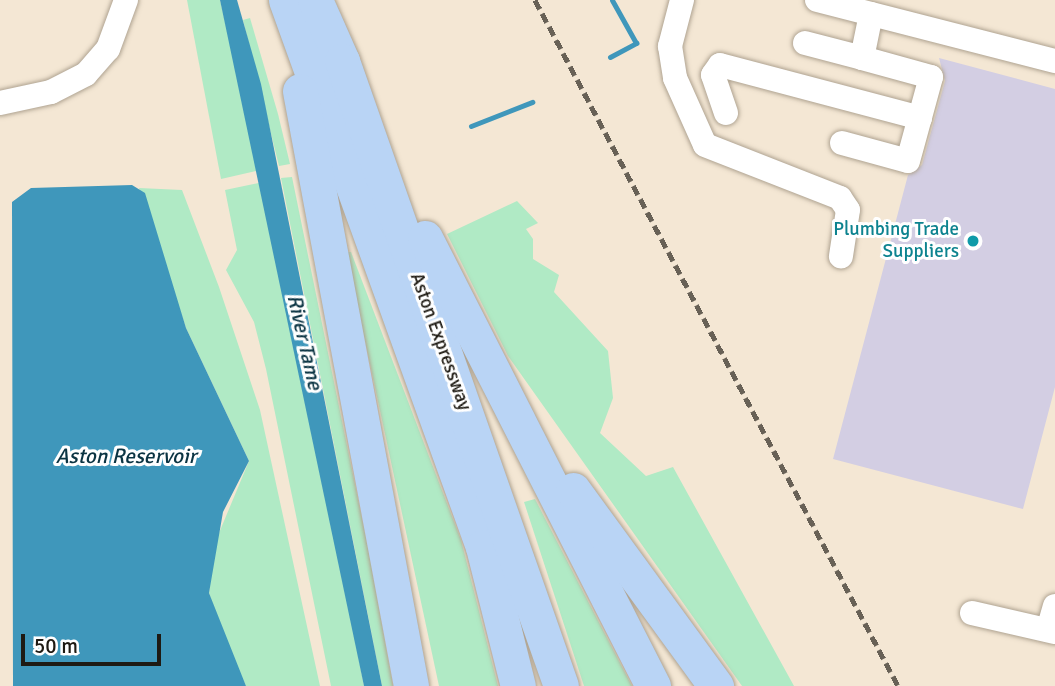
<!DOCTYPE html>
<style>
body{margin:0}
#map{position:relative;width:1055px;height:686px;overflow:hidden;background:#f4e7d4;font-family:Signika,sans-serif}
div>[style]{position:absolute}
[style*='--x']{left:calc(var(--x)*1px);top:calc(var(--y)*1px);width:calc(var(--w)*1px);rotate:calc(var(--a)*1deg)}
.green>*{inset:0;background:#b0eac5}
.water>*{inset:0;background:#3f97bb}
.stream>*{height:5px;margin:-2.5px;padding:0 2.5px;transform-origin:2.5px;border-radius:2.5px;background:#3f97bb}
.building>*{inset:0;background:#d3cee3}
.roads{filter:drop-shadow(0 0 2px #afa391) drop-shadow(0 0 2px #afa391)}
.minor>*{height:24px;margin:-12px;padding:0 12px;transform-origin:12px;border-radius:12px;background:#fff}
.highway>*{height:35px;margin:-17.5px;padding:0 17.5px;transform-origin:17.5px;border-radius:17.5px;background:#b9d4f5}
.rail>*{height:5px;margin-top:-2.5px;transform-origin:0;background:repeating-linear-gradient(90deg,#686156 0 10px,transparent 0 15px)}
.dots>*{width:19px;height:19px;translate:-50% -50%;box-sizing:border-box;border:4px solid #fff;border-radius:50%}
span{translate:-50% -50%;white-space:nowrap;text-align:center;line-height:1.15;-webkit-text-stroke:6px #fff;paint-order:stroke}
.culture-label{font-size:19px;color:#0d838f}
.right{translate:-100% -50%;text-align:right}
.street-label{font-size:19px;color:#1e1a13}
.water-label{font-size:21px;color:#0b3443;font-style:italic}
.scale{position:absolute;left:21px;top:634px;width:140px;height:32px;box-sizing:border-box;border:4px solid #1e1a13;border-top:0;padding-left:9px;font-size:21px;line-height:24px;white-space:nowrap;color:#1e1a13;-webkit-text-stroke:5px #fff;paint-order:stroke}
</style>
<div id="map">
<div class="green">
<div style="clip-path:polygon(187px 0,220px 0,260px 170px,221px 179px)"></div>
<div style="clip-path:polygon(250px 18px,278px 114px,290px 164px,279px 166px,243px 20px)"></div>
<div style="clip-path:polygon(292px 177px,368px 548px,393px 686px,382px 686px,281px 178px)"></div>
<div style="clip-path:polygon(263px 182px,333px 525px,364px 686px,331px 686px,266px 369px,254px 322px,226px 270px,237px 250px,225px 190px)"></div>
<div style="clip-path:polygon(139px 188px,182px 190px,219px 287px,260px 410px,320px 686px,246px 686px,222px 634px,209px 593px,214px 545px,249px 461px,186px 328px)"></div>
<div style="clip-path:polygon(517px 201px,538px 223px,526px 229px,533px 239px,533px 259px,559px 275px,554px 292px,608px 351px,613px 398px,600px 433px,646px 476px,673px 467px,794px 686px,742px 686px,508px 356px,447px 234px)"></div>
<div style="clip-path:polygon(346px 252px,351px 252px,461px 540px,498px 686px,439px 686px)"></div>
<div style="clip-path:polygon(535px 499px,632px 686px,584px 686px,524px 502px)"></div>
</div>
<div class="water">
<div style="clip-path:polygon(220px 0,237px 0,261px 84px,382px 686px,364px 686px)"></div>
<div style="clip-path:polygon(132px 185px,145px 193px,186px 328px,249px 461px,223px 512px,209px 593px,246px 686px,13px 686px,12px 202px,31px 188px)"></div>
</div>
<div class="stream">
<div style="--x:610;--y:57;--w:30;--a:-28"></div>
<div style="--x:636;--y:43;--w:49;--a:-119.2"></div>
<div style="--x:471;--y:126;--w:66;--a:-21.5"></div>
</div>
<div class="building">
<div style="clip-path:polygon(939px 58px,1055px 89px,1055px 387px,1023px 509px,833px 459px,908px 175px,922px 165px,945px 81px)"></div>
</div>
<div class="roads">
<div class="minor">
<div style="--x:682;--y:0;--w:48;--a:104.6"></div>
<div style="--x:670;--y:46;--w:32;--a:81"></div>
<div style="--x:675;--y:78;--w:73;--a:65.9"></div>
<div style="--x:705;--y:145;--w:145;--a:21.4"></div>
<div style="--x:840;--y:198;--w:14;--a:56"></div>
<div style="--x:848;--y:210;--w:47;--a:98.7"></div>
<div style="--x:817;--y:0;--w:246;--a:14.4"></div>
<div style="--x:805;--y:43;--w:59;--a:14.7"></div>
<div style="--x:862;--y:58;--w:45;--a:-78.4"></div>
<div style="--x:0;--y:103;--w:52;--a:-12.2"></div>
<div style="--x:51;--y:92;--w:39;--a:-27"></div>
<div style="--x:86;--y:74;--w:33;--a:-49"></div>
<div style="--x:108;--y:49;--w:52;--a:-69.8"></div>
<div style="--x:726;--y:113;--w:40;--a:-108.9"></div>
<div style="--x:713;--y:75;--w:12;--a:-55"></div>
<div style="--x:720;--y:65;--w:207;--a:14.8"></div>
<div style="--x:842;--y:143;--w:68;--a:15.3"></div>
<div style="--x:908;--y:161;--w:87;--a:-74.7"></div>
<div style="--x:931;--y:77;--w:72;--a:-164.6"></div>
<div style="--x:972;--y:613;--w:85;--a:12.9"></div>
<div style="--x:1048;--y:630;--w:25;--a:-74"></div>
</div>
<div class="highway">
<div style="--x:286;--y:0;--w:581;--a:70.19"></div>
<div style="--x:483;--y:547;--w:143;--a:75.9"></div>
<div style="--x:315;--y:0;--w:67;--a:66.1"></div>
<div style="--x:342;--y:61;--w:662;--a:70.69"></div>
<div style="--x:300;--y:91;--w:605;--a:79.43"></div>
<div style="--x:425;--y:238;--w:503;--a:63.03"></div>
<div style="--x:573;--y:490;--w:243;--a:53.9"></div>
</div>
</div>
<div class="rail">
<div style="--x:535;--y:0;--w:776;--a:62.11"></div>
</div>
<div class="dots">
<div style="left:973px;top:241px;background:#0f9aa8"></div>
</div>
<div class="culture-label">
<span class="right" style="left:959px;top:241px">Plumbing Trade<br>Suppliers</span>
</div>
<div class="street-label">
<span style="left:440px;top:342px;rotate:70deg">Aston Expressway</span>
</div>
<div class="water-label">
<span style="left:305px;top:342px;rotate:77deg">River Tame</span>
<span style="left:126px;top:456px">Aston Reservoir</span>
</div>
<div class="scale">50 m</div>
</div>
